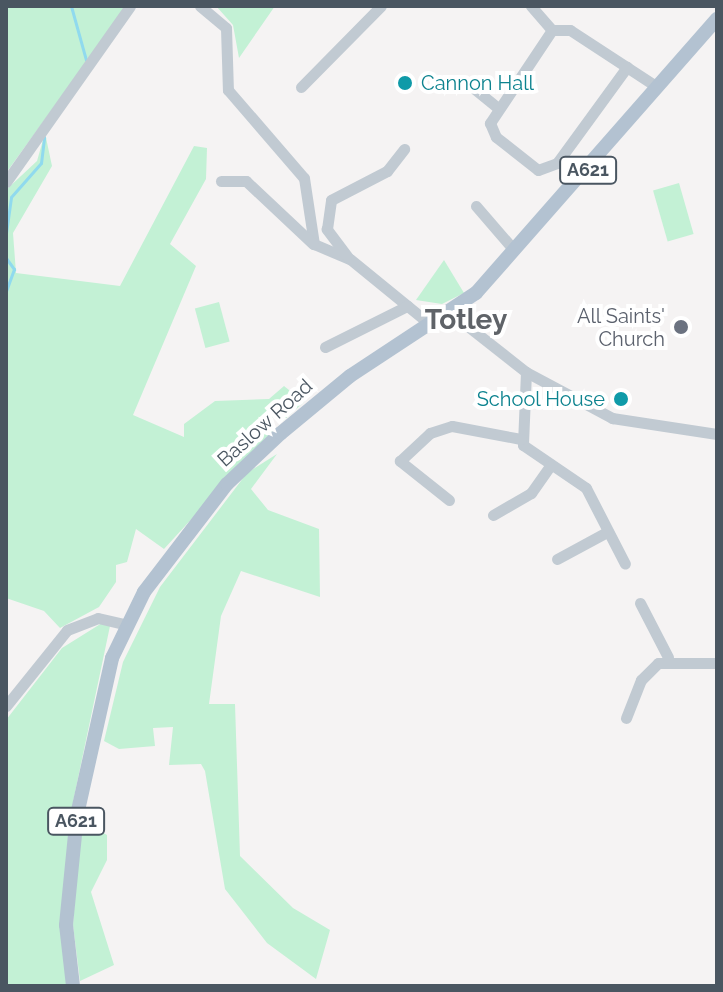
<!DOCTYPE html>
<style>
body{margin:0}
#map{position:relative;width:723px;height:992px;overflow:hidden;background:#f5f3f3;font-family:Raleway,sans-serif}
div>[style]{position:absolute}
[style*='--x']{left:calc(var(--x)*1px);top:calc(var(--y)*1px);width:calc(var(--w)*1px);rotate:calc(var(--a)*1deg)}
.green>*{inset:0;background:#c3f1d5;transform-origin:0 0}
.stream>*{height:3px;margin:-1.5px;padding:0 1.5px;transform-origin:1.5px;border-radius:1.5px;background:#90daee}
.minor>*{height:11px;margin:-5.5px;padding:0 5.5px;transform-origin:5.5px;border-radius:5.5px;background:#c1cad2}
.major>*{height:14px;margin:-7px;padding:0 7px;transform-origin:7px;border-radius:7px;background:#b3c2d1}
.dots>*{width:22px;height:22px;translate:-50% -50%;box-sizing:border-box;border:4px solid #fff;border-radius:50%}
span{translate:-50% -50%;white-space:nowrap;text-align:center;line-height:1.15;-webkit-text-stroke:8px #fff;paint-order:stroke}
.shield-label span{padding:2px 6px;background:#fff;border:2px solid;border-radius:6px;-webkit-text-stroke-width:0}
.shield-label{font-size:18px;color:#4a5661;font-weight:700}
.culture-label{font-size:20px;color:#0d838f}
.left{translate:0 -50%;text-align:left}
.right{translate:-100% -50%;text-align:right}
.worship-label{font-size:20px;color:#5b616d}
.street-label{font-size:20px;color:#4a5661}
.district-label{font-size:28px;color:#5f6368;font-weight:700}
.frame{position:absolute;inset:0;border:8px solid #4a5661;pointer-events:none}
</style>
<div id="map">
<div class="green">
<div style="clip-path:polygon(6px 6px,127px 6px,6px 173px)"></div>
<div style="clip-path:polygon(216px 6px,275px 6px,239px 58px,233px 25px)"></div>
<div style="clip-path:polygon(45px 133px,52px 166px,13px 233px,16px 273px,120px 286px,194px 146px,207px 148px,206px 179px,170px 244px,196px 266px,133px 415px,184px 437px,184px 424px,215px 401px,269px 399px,284px 386px,304px 402px,283px 421px,276px 415px,268px 421px,274px 429px,164px 549px,136px 529px,127px 562px,116px 565px,116px 582px,99px 607px,60px 628px,44px 611px,6px 598px,6px 190px,37px 161px)"></div>
<div style="left:679px;top:183px;width:53px;height:27px;rotate:74deg"></div>
<div style="clip-path:polygon(444px 260px,464px 293px,442px 304px,416px 300px)"></div>
<div style="left:219px;top:302px;width:41px;height:25px;rotate:75deg"></div>
<div style="clip-path:polygon(277px 454px,251px 489px,268px 510px,319px 529px,320px 597px,241px 571px,221px 616px,209px 704px,235px 704px,240px 856px,293px 908px,330px 930px,316px 979px,267px 943px,225px 889px,205px 771px,201px 764px,169px 765px,173px 727px,153px 728px,155px 746px,119px 749px,104px 741px,123px 662px,160px 587px,247px 473px)"></div>
<div style="clip-path:polygon(102px 623px,110px 626px,73px 802px,67px 986px,6px 986px,6px 720px,62px 648px)"></div>
<div style="clip-path:polygon(80px 819px,107px 835px,107px 860px,91px 892px,114px 965px,80px 981px,73px 925px)"></div>
</div>
<div class="stream">
<div style="--x:71;--y:6;--w:56;--a:74.5"></div>
<div style="--x:6;--y:233;--w:36;--a:-82"></div>
<div style="--x:11;--y:197;--w:45;--a:-48.6"></div>
<div style="--x:41;--y:163;--w:26;--a:-83"></div>
<div style="--x:6;--y:258;--w:14;--a:54"></div>
<div style="--x:14;--y:269;--w:23;--a:110"></div>
<div style="--x:6;--y:306;--w:5;--a:90"></div>
</div>
<div class="minor">
<div style="--x:200;--y:6;--w:34;--a:40"></div>
<div style="--x:226;--y:28;--w:62;--a:88.2"></div>
<div style="--x:228;--y:90;--w:116;--a:49.2"></div>
<div style="--x:304;--y:178;--w:67;--a:81.4"></div>
<div style="--x:314;--y:244;--w:39;--a:23"></div>
<div style="--x:350;--y:259;--w:104;--a:39.2"></div>
<div style="--x:531;--y:6;--w:32;--a:49"></div>
<div style="--x:552;--y:30;--w:112;--a:123.7"></div>
<div style="--x:490;--y:123;--w:15;--a:67"></div>
<div style="--x:496;--y:137;--w:53;--a:38.2"></div>
<div style="--x:538;--y:170;--w:20;--a:-20"></div>
<div style="--x:557;--y:163;--w:119;--a:-53.9"></div>
<div style="--x:552;--y:30;--w:18;--a:0"></div>
<div style="--x:570;--y:30;--w:104;--a:33.2"></div>
<div style="--x:466;--y:82;--w:40;--a:39"></div>
<div style="--x:301;--y:87;--w:114;--a:-45.4"></div>
<div style="--x:221;--y:181;--w:25;--a:0"></div>
<div style="--x:246;--y:181;--w:92;--a:43.2"></div>
<div style="--x:6;--y:182;--w:215;--a:-54.8"></div>
<div style="--x:476;--y:206;--w:58;--a:49.2"></div>
<div style="--x:347;--y:256;--w:34;--a:-127"></div>
<div style="--x:327;--y:229;--w:29;--a:-82"></div>
<div style="--x:331;--y:200;--w:63;--a:-27.4"></div>
<div style="--x:387;--y:171;--w:28;--a:-52"></div>
<div style="--x:451;--y:313;--w:95;--a:38.2"></div>
<div style="--x:526;--y:372;--w:98;--a:28.1"></div>
<div style="--x:612;--y:418;--w:106;--a:8.7"></div>
<div style="--x:325;--y:347;--w:92;--a:-26.6"></div>
<div style="--x:526;--y:372;--w:73;--a:92.4"></div>
<div style="--x:523;--y:445;--w:76;--a:34.3"></div>
<div style="--x:586;--y:488;--w:85;--a:62.8"></div>
<div style="--x:449;--y:500;--w:63;--a:-141.5"></div>
<div style="--x:400;--y:461;--w:41;--a:-43"></div>
<div style="--x:430;--y:433;--w:23;--a:-18"></div>
<div style="--x:452;--y:426;--w:70;--a:10.7"></div>
<div style="--x:493;--y:515;--w:44;--a:-30.1"></div>
<div style="--x:531;--y:493;--w:32;--a:-55"></div>
<div style="--x:557;--y:559;--w:57;--a:-28.4"></div>
<div style="--x:640;--y:603;--w:61;--a:62.6"></div>
<div style="--x:6;--y:706;--w:97;--a:-51.2"></div>
<div style="--x:67;--y:630;--w:33;--a:-21"></div>
<div style="--x:98;--y:618;--w:27;--a:13"></div>
<div style="--x:626;--y:718;--w:41;--a:-68.5"></div>
<div style="--x:641;--y:680;--w:24;--a:-45"></div>
<div style="--x:658;--y:663;--w:59;--a:0"></div>
</div>
<div class="major">
<div style="--x:73;--y:986;--w:61;--a:-96.5"></div>
<div style="--x:66;--y:925;--w:111;--a:-84.3"></div>
<div style="--x:77;--y:815;--w:161;--a:-77.4"></div>
<div style="--x:112;--y:658;--w:73;--a:-64.1"></div>
<div style="--x:144;--y:592;--w:136;--a:-52.5"></div>
<div style="--x:227;--y:484;--w:74;--a:-43.4"></div>
<div style="--x:281;--y:433;--w:89;--a:-39.6"></div>
<div style="--x:350;--y:376;--w:151;--a:-33.4"></div>
<div style="--x:476;--y:293;--w:365;--a:-48.7"></div>
</div>
<div class="dots">
<div style="left:405px;top:83px;background:#0f9aa8"></div>
<div style="left:681px;top:327px;background:#6b7280"></div>
<div style="left:621px;top:399px;background:#0f9aa8"></div>
</div>
<div class="shield-label">
<span style="left:588px;top:170px">A621</span>
<span style="left:76px;top:821px">A621</span>
</div>
<div class="culture-label">
<span class="left" style="left:421px;top:83px">Cannon Hall</span>
<span class="right" style="left:605px;top:399px">School House</span>
</div>
<div class="worship-label">
<span class="right" style="left:665px;top:328px">All Saints'<br>Church</span>
</div>
<div class="street-label">
<span style="left:265px;top:423px;rotate:-42deg">Baslow Road</span>
</div>
<div class="district-label">
<span style="left:466px;top:320px">Totley</span>
</div>
<div class="frame"></div>
</div>
